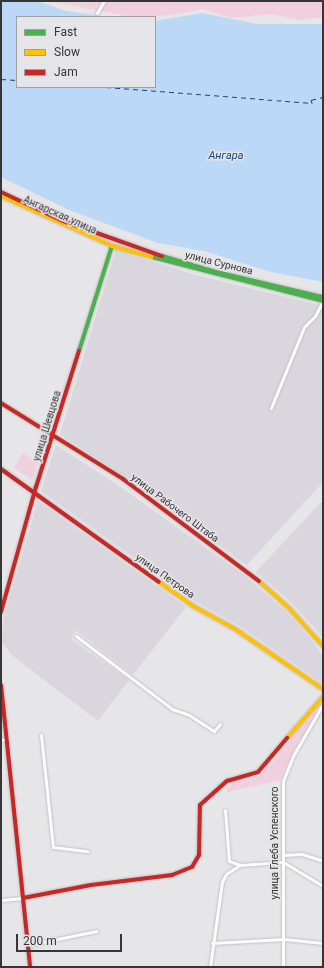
<!DOCTYPE html>
<meta charset="utf-8">
<style>
body{margin:0}
#map{position:relative;width:324px;height:968px;overflow:hidden;background:#e6e5e7;font-family:Roboto,sans-serif}
div>[style]{position:absolute}
[style*='--x']{left:calc(var(--x)*1px);top:calc(var(--y)*1px);width:calc(var(--w)*1px);rotate:calc(var(--a)*1deg)}
.built>*{inset:0;background:#d9d6de}
.green>*{inset:0;background:#f1d0dd}
.water>*{inset:0;background:#bcd8f7}
.ferry>*{height:1px;margin-top:-0.5px;transform-origin:0;background:repeating-linear-gradient(90deg,#144677 0 5px,transparent 0 9px)}
.roads{filter:drop-shadow(0 0 1px #c3c2c4) drop-shadow(0 0 1px #c3c2c4)}
.street>*{height:3px;margin:-1.5px;padding:0 1.5px;transform-origin:1.5px;border-radius:1.5px;background:#fbfbfb}
.fast>*{height:4px;margin:-2px;padding:0 2px;transform-origin:2px;border-radius:2px;background:#4caf50}
.slow>*{height:4px;margin:-2px;padding:0 2px;transform-origin:2px;border-radius:2px;background:#ffc107}
.jam>*{height:4px;margin:-2px;padding:0 2px;transform-origin:2px;border-radius:2px;background:#c62828}
span{translate:-50% -50%;white-space:nowrap;text-align:center;line-height:1.15;-webkit-text-stroke:3px #e5e4e8;paint-order:stroke}
.street-label{font-size:10px;color:#363537}
.water-label{font-size:11px;color:#144677;font-style:italic}
.frame{position:absolute;inset:0;border:2px solid #363537;pointer-events:none}
.legend{position:absolute;left:16px;top:16px;width:140px;height:72px;box-sizing:border-box;background:#e5e4e8;border:1px solid #9f9ea1;margin:0;padding:5px 7px;list-style:none;font-size:12px;color:#363537}
.legend li{display:flex;align-items:center;gap:8px;height:20px}
.legend b{width:20px;border:1px solid #9f9ea1}
.scale{position:absolute;left:16px;top:934px;width:106px;height:18px;box-sizing:border-box;border:2px solid #363537;border-top:0;padding-left:5px;font-size:12px;line-height:14px;white-space:nowrap;color:#363537;-webkit-text-stroke:3px #e5e4e8;paint-order:stroke}
</style>
<div id="map">
<div class="built">
<div style="clip-path:polygon(116px 250px,192px 274px,323px 306px,323px 482px,247px 565px,124px 476px,60px 434px)"></div>
<div style="clip-path:polygon(56px 445px,118px 485px,245px 576px,286px 611px,311px 639px,323px 657px,323px 684px,238px 625px,196px 602px,41px 491px)"></div>
<div style="clip-path:polygon(323px 500px,323px 638px,293px 604px,256px 572px)"></div>
<div style="clip-path:polygon(38px 501px,186px 607px,133px 675px,77px 631px,73px 633px,72px 640px,129px 680px,98px 721px,13px 656px,2px 643px,3px 620px)"></div>
</div>
<div class="green">
<div style="clip-path:polygon(49px 1px,323px 1px,323px 17px,300px 20px,272px 14px,231px 18px,204px 9px,171px 15px,131px 17px)"></div>
<div style="clip-path:polygon(23px 453px,38px 462px,32px 480px,14px 468px)"></div>
<div style="clip-path:polygon(312px 710px,317px 713px,308px 731px,298px 741px,280px 780px,228px 792px,226px 789px,236px 781px,253px 779px,272px 764px)"></div>
</div>
<div class="water">
<div style="clip-path:polygon(1px 1px,37px 1px,66px 11px,108px 17px,17px 17px,17px 87px,155px 87px,155px 21px,202px 13px,257px 24px,323px 24px,323px 282px,271px 272px,204px 251px,158px 243px,69px 210px,1px 177px)"></div>
</div>
<div class="ferry">
<div style="--x:1;--y:79;--w:16;--a:4"></div>
<div style="--x:106;--y:87;--w:207;--a:4.4"></div>
<div style="--x:312;--y:103;--w:3;--a:-108"></div>
<div style="--x:311;--y:100;--w:12;--a:-14"></div>
</div>
<div class="roads">
<div class="street">
<div style="--x:97;--y:13;--w:14;--a:-60"></div>
<div style="--x:271;--y:408;--w:87;--a:-67.8"></div>
<div style="--x:304;--y:327;--w:16;--a:-45"></div>
<div style="--x:315;--y:316;--w:17;--a:-62"></div>
<div style="--x:76;--y:636;--w:121;--a:37.2"></div>
<div style="--x:172;--y:709;--w:18;--a:19"></div>
<div style="--x:189;--y:715;--w:30;--a:33"></div>
<div style="--x:214;--y:731;--w:9;--a:-49"></div>
<div style="--x:41;--y:735;--w:113;--a:83.9"></div>
<div style="--x:53;--y:847;--w:35;--a:7"></div>
<div style="--x:1;--y:740;--w:6;--a:-9"></div>
<div style="--x:283;--y:855;--w:19;--a:-3"></div>
<div style="--x:302;--y:854;--w:22;--a:18"></div>
<div style="--x:240;--y:865;--w:43;--a:-4"></div>
<div style="--x:283;--y:862;--w:47;--a:31"></div>
<div style="--x:1;--y:900;--w:22;--a:-5"></div>
<div style="--x:212;--y:943;--w:72;--a:-3.2"></div>
<div style="--x:284;--y:939;--w:39;--a:6"></div>
<div style="--x:28;--y:945;--w:70;--a:-11.5"></div>
<div style="--x:210;--y:967;--w:86;--a:-82"></div>
<div style="--x:222;--y:882;--w:9;--a:-63"></div>
<div style="--x:226;--y:874;--w:17;--a:-33"></div>
<div style="--x:240;--y:865;--w:12;--a:-160"></div>
<div style="--x:229;--y:861;--w:51;--a:-94.5"></div>
<div style="--x:283;--y:967;--w:186;--a:-90"></div>
<div style="--x:283;--y:781;--w:27;--a:-68"></div>
<div style="--x:293;--y:756;--w:60;--a:-60"></div>
</div>
<div class="fast">
<div style="--x:162;--y:256;--w:56;--a:16.5"></div>
<div style="--x:216;--y:272;--w:110;--a:13.2"></div>
<div style="--x:152;--y:257;--w:177;--a:14.4"></div>
<div style="--x:79;--y:351;--w:110;--a:-72.6"></div>
</div>
<div class="slow">
<div style="--x:1;--y:196;--w:122;--a:24.2"></div>
<div style="--x:112;--y:246;--w:41;--a:15.4"></div>
<div style="--x:259;--y:581;--w:40;--a:42"></div>
<div style="--x:289;--y:608;--w:51;--a:48.2"></div>
<div style="--x:159;--y:582;--w:42;--a:35.2"></div>
<div style="--x:193;--y:606;--w:48;--a:28.7"></div>
<div style="--x:235;--y:629;--w:107;--a:34.3"></div>
<div style="--x:287;--y:738;--w:55;--a:-48.7"></div>
</div>
<div class="jam">
<div style="--x:1;--y:192;--w:68;--a:25.1"></div>
<div style="--x:63;--y:221;--w:105;--a:19.5"></div>
<div style="--x:1;--y:403;--w:144;--a:31.9"></div>
<div style="--x:123;--y:479;--w:170;--a:36.9"></div>
<div style="--x:1;--y:469;--w:194;--a:35.6"></div>
<div style="--x:1;--y:612;--w:130;--a:-74.4"></div>
<div style="--x:36;--y:487;--w:143;--a:-72.5"></div>
<div style="--x:1;--y:685;--w:283;--a:84.1"></div>
<div style="--x:23;--y:898;--w:69;--a:-10.8"></div>
<div style="--x:91;--y:885;--w:82;--a:-7"></div>
<div style="--x:172;--y:875;--w:22;--a:-22"></div>
<div style="--x:192;--y:867;--w:14;--a:-60"></div>
<div style="--x:199;--y:855;--w:50;--a:-88.9"></div>
<div style="--x:200;--y:805;--w:36;--a:-42"></div>
<div style="--x:227;--y:781;--w:32;--a:-16"></div>
<div style="--x:258;--y:772;--w:45;--a:-49.5"></div>
</div>
</div>
<div class="street-label">
<span style="left:60px;top:215px;rotate:24deg">Ангарская улица</span>
<span style="left:219px;top:263px;rotate:14deg">улица Сурнова</span>
<span style="left:47px;top:426px;rotate:-73deg">улица Шевцова</span>
<span style="left:175px;top:508px;rotate:37deg">улица Рабочего Штаба</span>
<span style="left:165px;top:576px;rotate:35deg">улица Петрова</span>
<span style="left:275px;top:843px;rotate:-90deg">улица Глеба Успенского</span>
</div>
<div class="water-label">
<span style="left:226px;top:156px">Ангара</span>
</div>
<div class="frame"></div>
<ul class="legend">
<li><b style="height:5px;background:#4caf50"></b>Fast</li>
<li><b style="height:5px;background:#ffc107"></b>Slow</li>
<li><b style="height:5px;background:#c62828"></b>Jam</li>
</ul>
<div class="scale">200 m</div>
</div>
